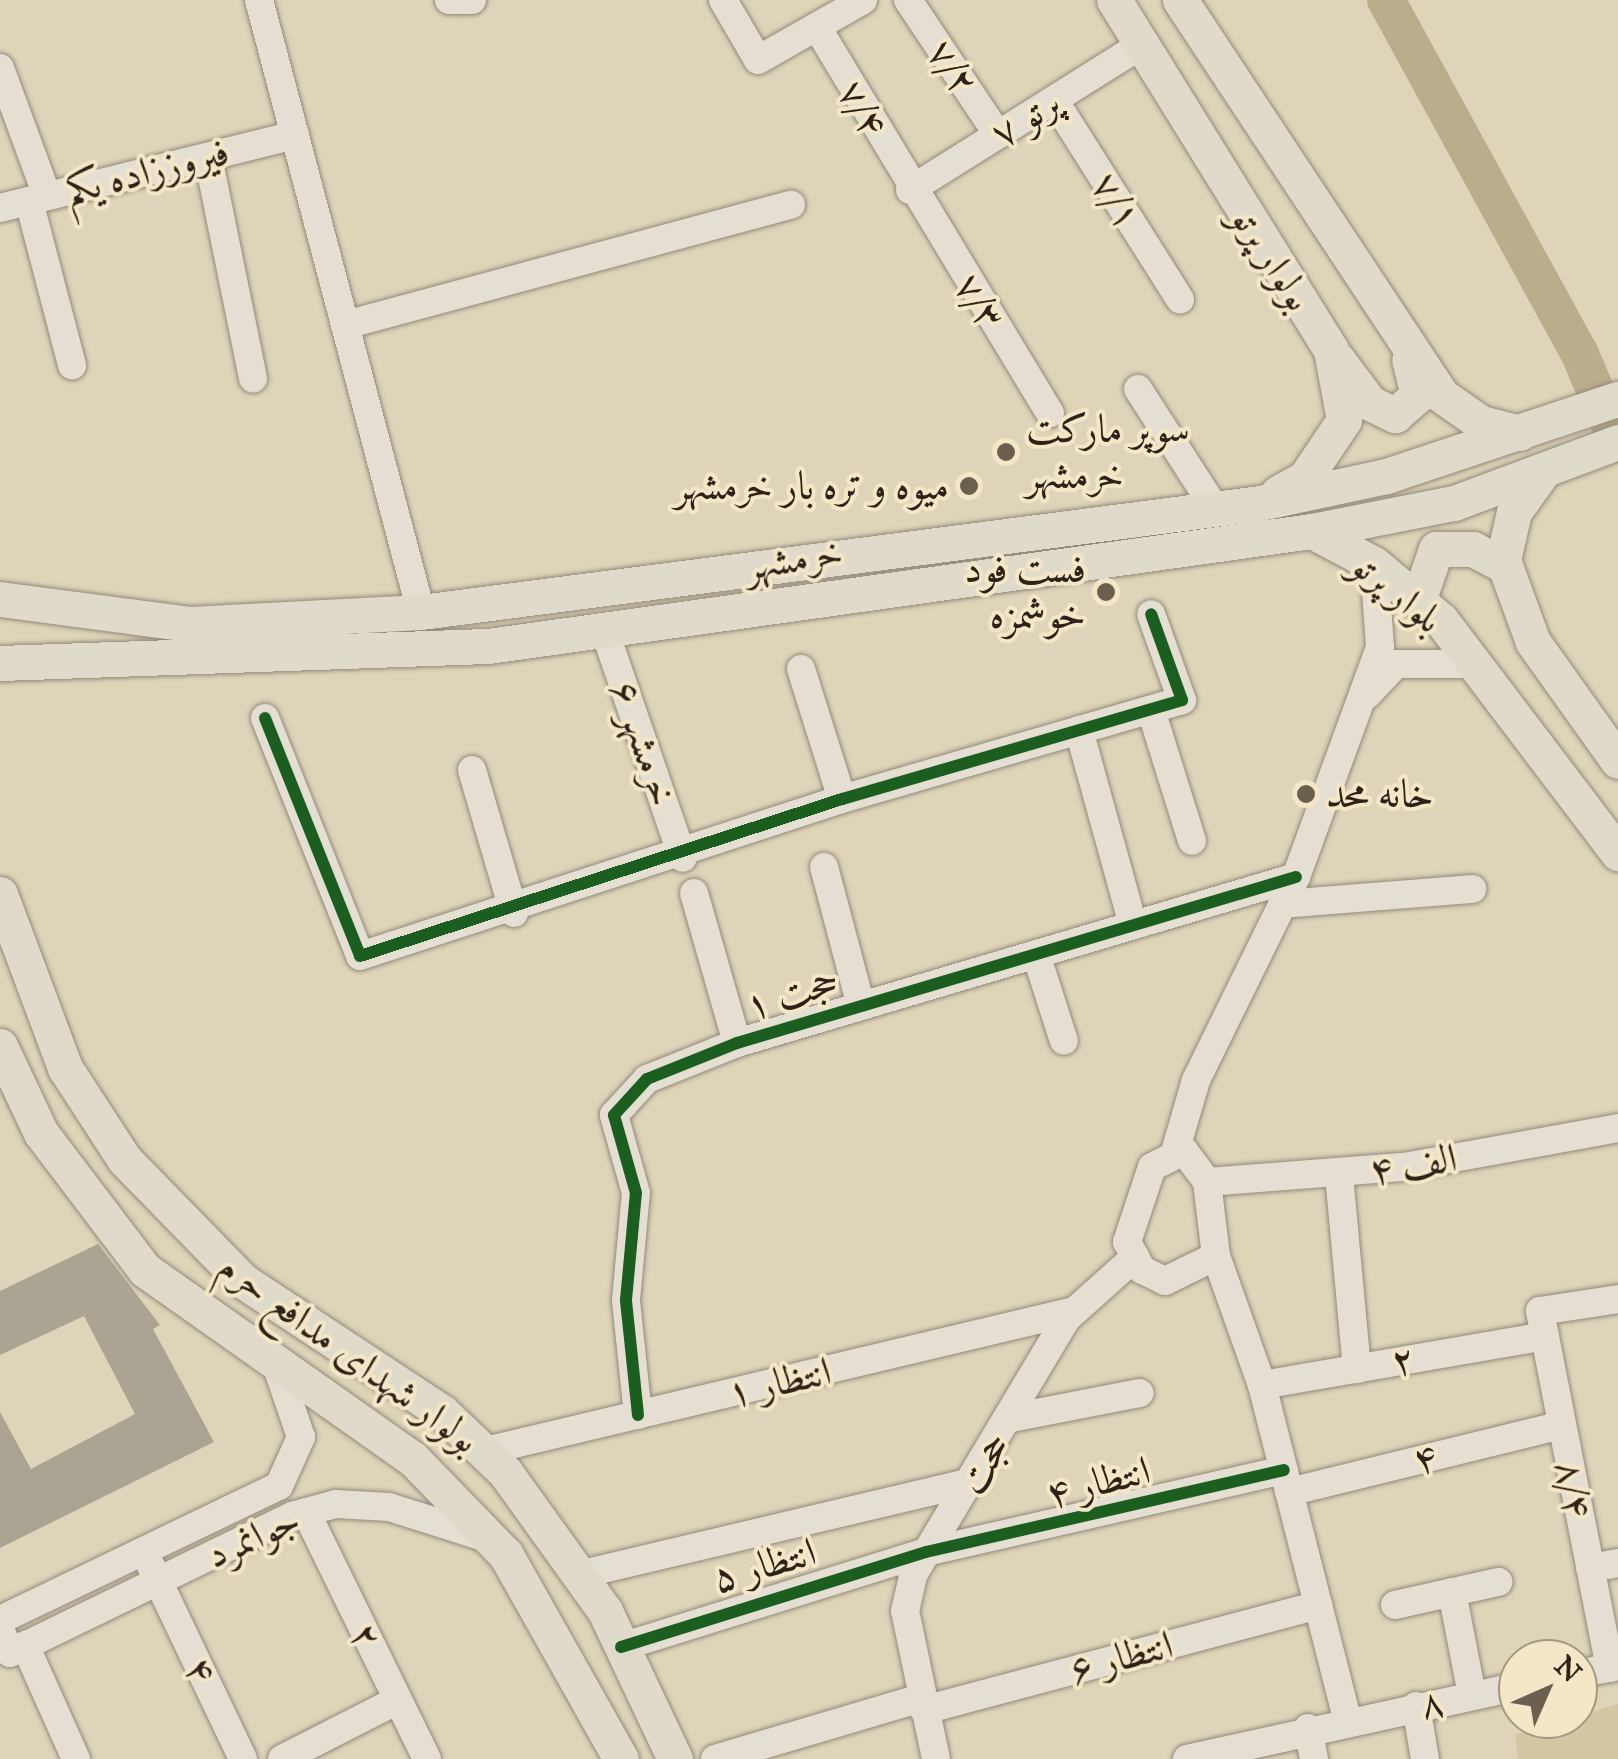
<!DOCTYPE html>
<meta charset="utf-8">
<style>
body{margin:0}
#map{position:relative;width:1618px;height:1759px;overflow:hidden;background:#ded4b9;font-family:"IM FELL Great Primer",Amiri,serif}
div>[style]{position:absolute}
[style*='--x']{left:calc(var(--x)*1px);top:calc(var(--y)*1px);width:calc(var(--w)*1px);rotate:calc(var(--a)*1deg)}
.green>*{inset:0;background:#d4c6a3}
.river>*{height:38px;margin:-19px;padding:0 19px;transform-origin:19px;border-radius:19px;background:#bbac8c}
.building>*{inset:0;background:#aba492}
.roads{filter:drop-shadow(0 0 2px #918a7a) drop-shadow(0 0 2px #918a7a)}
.minor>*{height:28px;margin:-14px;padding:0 14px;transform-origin:14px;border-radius:14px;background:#e4dfd2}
.major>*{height:35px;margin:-17.5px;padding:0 17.5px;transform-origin:17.5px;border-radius:17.5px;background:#e0daca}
.cycleway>*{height:12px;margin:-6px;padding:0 6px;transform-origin:6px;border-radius:6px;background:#1b5e20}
.dots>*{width:28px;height:28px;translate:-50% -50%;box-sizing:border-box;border:5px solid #f3e7c8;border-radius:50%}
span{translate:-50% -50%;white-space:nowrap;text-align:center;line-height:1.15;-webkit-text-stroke:8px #f3e7c8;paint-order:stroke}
.street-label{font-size:40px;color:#2d2217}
.poi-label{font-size:40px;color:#2d2217}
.left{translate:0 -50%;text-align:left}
.right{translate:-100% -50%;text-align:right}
.north{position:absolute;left:1498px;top:1639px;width:100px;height:100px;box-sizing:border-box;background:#f3e7c8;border:2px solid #a49881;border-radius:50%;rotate:45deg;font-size:28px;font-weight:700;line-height:40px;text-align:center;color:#2d2217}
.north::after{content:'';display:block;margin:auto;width:35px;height:45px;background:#6b6050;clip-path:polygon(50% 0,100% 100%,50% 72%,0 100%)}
</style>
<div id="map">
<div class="green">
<div style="clip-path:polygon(1618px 1704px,1618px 1759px,1518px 1759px,1515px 1735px)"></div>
</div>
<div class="river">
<div style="--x:1386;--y:0;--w:401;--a:61.3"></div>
<div style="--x:1579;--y:352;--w:100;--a:67"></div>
</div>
<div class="building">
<div style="clip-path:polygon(98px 1244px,160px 1325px,153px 1329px,214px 1442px,0 1548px,0 1412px,31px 1469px,135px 1414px,84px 1316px,0 1355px,0 1291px)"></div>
</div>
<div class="roads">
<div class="minor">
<div style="--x:259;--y:0;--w:633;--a:75.17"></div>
<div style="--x:449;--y:0;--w:23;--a:0"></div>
<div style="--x:723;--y:0;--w:69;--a:59.7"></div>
<div style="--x:758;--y:60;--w:121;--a:-29.7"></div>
<div style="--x:908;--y:0;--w:162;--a:56.3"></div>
<div style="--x:817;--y:27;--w:451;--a:58.9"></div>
<div style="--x:0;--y:68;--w:136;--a:69.8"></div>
<div style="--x:1054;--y:100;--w:236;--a:57.7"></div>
<div style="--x:208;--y:157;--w:226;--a:78.5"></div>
<div style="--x:910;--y:190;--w:273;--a:-32.1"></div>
<div style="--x:29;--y:201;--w:170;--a:75.3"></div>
<div style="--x:0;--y:208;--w:304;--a:-13.9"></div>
<div style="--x:345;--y:325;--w:462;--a:-15.1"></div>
<div style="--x:1138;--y:389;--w:144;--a:57.2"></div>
<div style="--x:604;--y:629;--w:242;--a:71"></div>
<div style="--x:801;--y:669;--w:136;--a:72.5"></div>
<div style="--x:1367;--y:695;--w:42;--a:-46.9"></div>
<div style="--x:1396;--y:664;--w:75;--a:0"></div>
<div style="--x:1151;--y:710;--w:137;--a:72.6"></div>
<div style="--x:265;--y:718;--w:256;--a:68.2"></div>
<div style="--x:360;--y:956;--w:507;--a:-18.04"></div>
<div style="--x:842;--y:799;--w:354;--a:-16.2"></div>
<div style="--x:1182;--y:700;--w:91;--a:-109.8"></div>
<div style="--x:1079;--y:730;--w:202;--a:74.5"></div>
<div style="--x:472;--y:770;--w:149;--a:73.6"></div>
<div style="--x:824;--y:867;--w:144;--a:75.1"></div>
<div style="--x:694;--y:893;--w:156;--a:74"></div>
<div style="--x:1282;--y:904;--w:191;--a:-4.5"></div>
<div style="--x:1036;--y:954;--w:91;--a:72.2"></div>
<div style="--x:1184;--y:1151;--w:39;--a:53"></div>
<div style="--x:1207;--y:1182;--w:75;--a:83.1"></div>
<div style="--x:1216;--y:1256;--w:57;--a:153.9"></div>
<div style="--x:1165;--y:1281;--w:25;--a:-154"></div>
<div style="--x:1142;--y:1270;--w:32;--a:-118"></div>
<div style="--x:1127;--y:1242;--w:79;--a:-71.6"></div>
<div style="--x:1152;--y:1167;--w:36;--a:-27"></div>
<div style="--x:1175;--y:1152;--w:75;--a:-73.7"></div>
<div style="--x:1196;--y:1080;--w:226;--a:-63.8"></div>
<div style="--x:1296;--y:877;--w:245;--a:-69.9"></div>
<div style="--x:1380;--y:647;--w:83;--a:-94.1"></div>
<div style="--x:1339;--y:1175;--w:195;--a:84.7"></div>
<div style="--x:1207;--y:1182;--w:198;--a:-4.4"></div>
<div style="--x:1404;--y:1167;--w:218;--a:-10.3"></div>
<div style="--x:1216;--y:1256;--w:137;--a:70.4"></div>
<div style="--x:1262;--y:1385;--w:345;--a:75.7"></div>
<div style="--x:1262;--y:1385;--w:287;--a:-9.8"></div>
<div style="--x:638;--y:1415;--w:116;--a:-96"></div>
<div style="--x:626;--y:1300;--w:107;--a:-84.7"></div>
<div style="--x:636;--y:1193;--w:81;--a:-105.8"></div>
<div style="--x:614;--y:1115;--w:49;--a:-47.5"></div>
<div style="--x:647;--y:1079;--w:97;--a:-21.8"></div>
<div style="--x:737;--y:1043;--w:583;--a:-16.54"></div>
<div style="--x:1011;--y:1418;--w:131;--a:-11"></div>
<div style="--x:485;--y:1451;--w:605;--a:-13.37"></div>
<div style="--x:1289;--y:1492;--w:281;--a:-13.8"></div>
<div style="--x:306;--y:1512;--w:275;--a:63.9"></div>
<div style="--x:151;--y:1566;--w:214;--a:64.5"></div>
<div style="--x:1590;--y:1568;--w:28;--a:-10"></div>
<div style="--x:582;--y:1574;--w:405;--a:-13.3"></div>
<div style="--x:1452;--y:1592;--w:105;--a:79"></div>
<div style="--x:1395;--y:1605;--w:106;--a:-12.6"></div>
<div style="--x:0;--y:1620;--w:310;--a:-25.7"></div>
<div style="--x:279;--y:1486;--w:54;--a:-65.8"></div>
<div style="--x:301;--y:1437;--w:77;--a:-108.9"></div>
<div style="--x:0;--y:1629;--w:26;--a:67"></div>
<div style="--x:10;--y:1653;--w:314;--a:-25.9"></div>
<div style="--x:292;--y:1516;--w:46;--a:-15.3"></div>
<div style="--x:336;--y:1504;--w:53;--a:3.2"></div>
<div style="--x:389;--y:1507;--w:100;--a:17.5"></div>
<div style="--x:25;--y:1645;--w:125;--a:65.9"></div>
<div style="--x:621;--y:1647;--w:319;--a:-17.3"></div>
<div style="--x:926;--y:1552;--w:367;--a:-12.9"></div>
<div style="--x:1610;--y:1668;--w:364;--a:-101.1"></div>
<div style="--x:1540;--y:1311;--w:79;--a:-8.7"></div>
<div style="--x:1578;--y:1674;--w:41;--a:-11.3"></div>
<div style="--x:1416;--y:1706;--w:54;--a:80.4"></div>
<div style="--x:924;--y:1710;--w:408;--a:-14.9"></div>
<div style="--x:1308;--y:1728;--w:32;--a:79"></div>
<div style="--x:282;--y:1759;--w:130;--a:-27"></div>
<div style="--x:715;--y:1759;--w:215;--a:-16.5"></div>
<div style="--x:936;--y:1759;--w:151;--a:-101.8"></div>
<div style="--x:905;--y:1611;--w:37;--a:-77"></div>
<div style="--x:913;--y:1575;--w:298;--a:-59.1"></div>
<div style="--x:1066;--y:1319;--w:93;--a:-41.9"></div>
<div style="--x:1187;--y:1759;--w:339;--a:-12.4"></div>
</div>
<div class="major">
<div style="--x:1114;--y:0;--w:412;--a:58.2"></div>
<div style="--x:1331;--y:350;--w:71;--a:79.5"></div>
<div style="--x:1344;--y:420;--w:70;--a:123.9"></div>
<div style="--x:1305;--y:478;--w:31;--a:151"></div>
<div style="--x:1180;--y:0;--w:473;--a:56.5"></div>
<div style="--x:1441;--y:395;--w:49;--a:35"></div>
<div style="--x:1481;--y:423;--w:40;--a:14.4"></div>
<div style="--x:1337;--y:359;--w:55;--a:53.1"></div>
<div style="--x:1370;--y:403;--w:28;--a:26"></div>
<div style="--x:1395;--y:415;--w:30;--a:-41"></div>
<div style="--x:1418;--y:395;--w:36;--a:-104"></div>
<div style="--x:1544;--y:470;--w:52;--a:125.5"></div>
<div style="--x:1514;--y:512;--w:49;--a:102.9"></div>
<div style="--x:1503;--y:560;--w:87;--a:69.9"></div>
<div style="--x:1533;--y:642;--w:146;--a:54.5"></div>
<div style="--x:1312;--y:531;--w:70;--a:28"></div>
<div style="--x:1374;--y:564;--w:87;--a:39.9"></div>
<div style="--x:1441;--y:620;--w:293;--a:52.8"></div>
<div style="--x:0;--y:599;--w:192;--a:7.5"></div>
<div style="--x:190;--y:624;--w:231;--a:-3"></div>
<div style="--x:421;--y:612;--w:846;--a:-7.4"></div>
<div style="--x:1260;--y:503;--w:129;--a:-12.1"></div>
<div style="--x:1386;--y:476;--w:244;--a:-18.4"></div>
<div style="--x:1418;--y:601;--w:55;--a:-70.9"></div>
<div style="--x:1436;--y:549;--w:37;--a:0"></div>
<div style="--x:1473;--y:549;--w:36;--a:28"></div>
<div style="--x:0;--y:663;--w:488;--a:-2"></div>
<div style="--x:488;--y:646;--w:832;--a:-7.95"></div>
<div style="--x:1312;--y:531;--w:145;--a:-11.2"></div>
<div style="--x:1454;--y:503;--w:175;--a:-20.4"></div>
<div style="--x:0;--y:894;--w:186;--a:69.5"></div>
<div style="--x:65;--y:1068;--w:108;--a:57"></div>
<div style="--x:124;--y:1159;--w:170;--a:45.7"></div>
<div style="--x:243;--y:1281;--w:238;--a:33.4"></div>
<div style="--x:442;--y:1412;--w:87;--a:43.6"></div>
<div style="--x:505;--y:1472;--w:171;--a:54.3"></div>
<div style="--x:605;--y:1611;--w:164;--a:64.7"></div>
<div style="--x:0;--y:1046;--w:96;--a:64.8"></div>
<div style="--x:41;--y:1133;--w:172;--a:52.8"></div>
<div style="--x:145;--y:1270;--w:327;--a:35.2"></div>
<div style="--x:412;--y:1458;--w:135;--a:45.9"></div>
<div style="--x:506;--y:1555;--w:234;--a:60.6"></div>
</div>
</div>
<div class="cycleway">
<div style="--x:265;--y:718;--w:256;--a:68.2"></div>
<div style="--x:360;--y:956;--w:507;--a:-18.04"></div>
<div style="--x:842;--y:799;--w:354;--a:-16.2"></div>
<div style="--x:1182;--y:700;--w:91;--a:-109.8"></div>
<div style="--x:638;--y:1415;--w:116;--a:-96"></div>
<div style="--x:626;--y:1300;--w:107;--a:-84.7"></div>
<div style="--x:636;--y:1193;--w:81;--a:-105.8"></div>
<div style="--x:614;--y:1115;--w:49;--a:-47.5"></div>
<div style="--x:647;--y:1079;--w:97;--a:-21.8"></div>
<div style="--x:737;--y:1043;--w:583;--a:-16.54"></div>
<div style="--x:621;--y:1647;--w:319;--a:-17.3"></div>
<div style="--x:926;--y:1552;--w:367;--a:-12.9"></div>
</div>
<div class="dots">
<div style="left:1006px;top:452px;background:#6b6050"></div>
<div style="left:969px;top:486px;background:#6b6050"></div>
<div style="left:1106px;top:592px;background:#6b6050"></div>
<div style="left:1306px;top:794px;background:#6b6050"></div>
</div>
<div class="street-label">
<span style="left:953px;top:67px;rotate:56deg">۷/۲</span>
<span style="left:863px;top:108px;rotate:60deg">۷/۴</span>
<span style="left:1025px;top:118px;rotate:-32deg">پرتو ۷</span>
<span style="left:147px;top:171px;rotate:-14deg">فیروززاده یکم</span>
<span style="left:1117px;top:200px;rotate:58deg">۷/۱</span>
<span style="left:1272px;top:258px;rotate:57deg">بولوار پرتو</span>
<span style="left:980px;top:301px;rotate:58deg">۷/۳</span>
<span style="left:794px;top:559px;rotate:-9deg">خرمشهر</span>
<span style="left:1397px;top:592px;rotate:39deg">بلوار پرتو</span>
<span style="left:644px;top:743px;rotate:71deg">خرمشهر ۶</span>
<span style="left:792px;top:993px;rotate:-17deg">حجت ۱</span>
<span style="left:1413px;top:1164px;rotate:-9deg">۴ الف</span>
<span style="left:349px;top:1353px;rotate:36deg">بولوار شهدای مدافع حرم</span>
<span style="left:1403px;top:1360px;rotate:-10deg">۲</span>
<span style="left:779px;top:1382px;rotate:-13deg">انتظار ۱</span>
<span style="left:1425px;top:1458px;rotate:-14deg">۴</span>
<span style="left:984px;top:1463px;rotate:-59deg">حجت</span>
<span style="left:1098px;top:1482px;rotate:-14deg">انتظار ۴</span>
<span style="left:1574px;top:1489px;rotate:79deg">۸/۴</span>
<span style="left:253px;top:1537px;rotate:-24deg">جوانمرد</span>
<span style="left:764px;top:1565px;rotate:-16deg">انتظار ۵</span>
<span style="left:366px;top:1636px;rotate:64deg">۲</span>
<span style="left:1121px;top:1657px;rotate:-15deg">انتظار ۶</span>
<span style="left:201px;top:1670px;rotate:65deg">۴</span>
<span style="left:1432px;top:1703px;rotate:-11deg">۸</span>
</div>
<div class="poi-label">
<span class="left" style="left:1026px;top:452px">سوپر مارکت<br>خرمشهر</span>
<span class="right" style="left:949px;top:486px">میوه و تره بار خرمشهر</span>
<span class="right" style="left:1086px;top:592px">فست فود<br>خوشمزه</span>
<span class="left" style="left:1326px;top:794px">خانه محد</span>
</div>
<div class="north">N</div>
</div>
